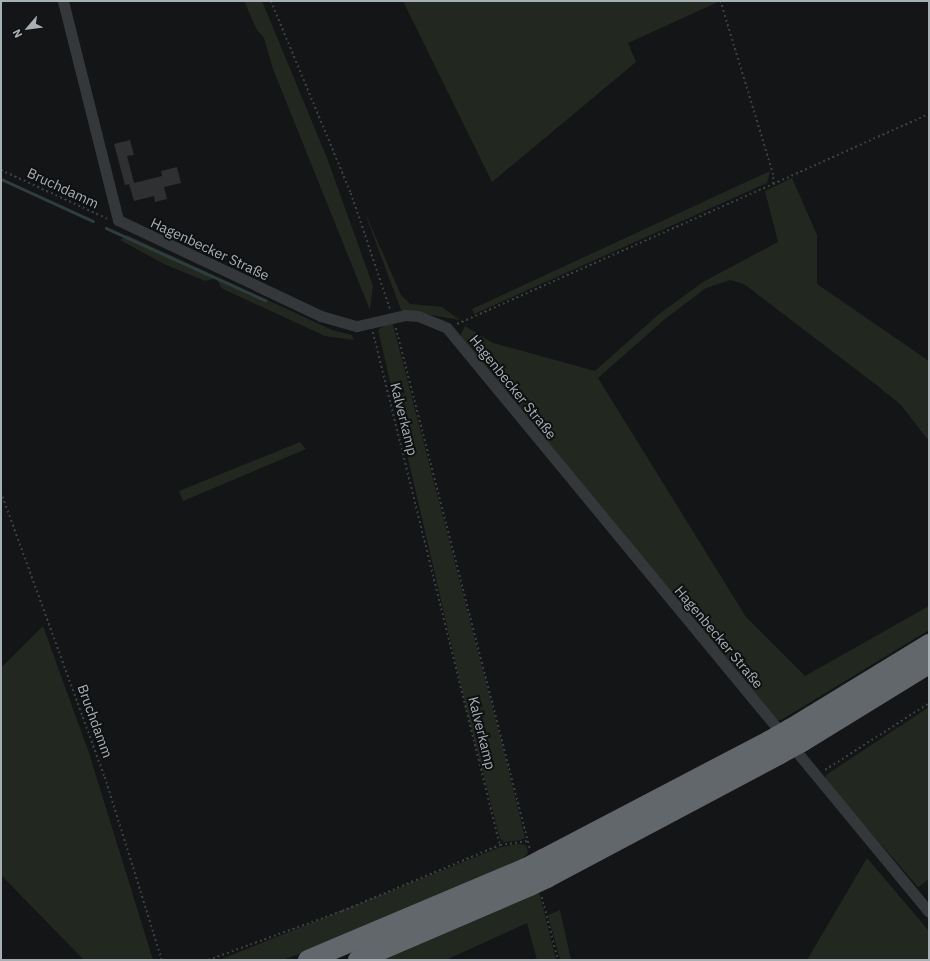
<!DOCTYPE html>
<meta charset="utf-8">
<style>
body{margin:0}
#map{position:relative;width:930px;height:961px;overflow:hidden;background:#141516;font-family:"IBM Plex Sans",sans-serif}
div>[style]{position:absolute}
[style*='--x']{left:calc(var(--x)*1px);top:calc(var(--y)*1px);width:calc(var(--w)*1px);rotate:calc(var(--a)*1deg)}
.green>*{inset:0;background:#222820}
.stream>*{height:2.5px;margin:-1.25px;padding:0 1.25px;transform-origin:1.25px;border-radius:1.25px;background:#2e3d3e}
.building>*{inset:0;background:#2f3032}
.path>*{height:1.5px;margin-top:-0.75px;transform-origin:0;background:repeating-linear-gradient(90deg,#3b3f41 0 2px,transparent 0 5px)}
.street>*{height:11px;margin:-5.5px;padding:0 5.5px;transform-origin:5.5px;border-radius:5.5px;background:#35383a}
.highway>*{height:20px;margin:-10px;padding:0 10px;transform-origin:10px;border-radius:10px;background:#61676b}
.highway-bridge>*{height:20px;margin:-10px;padding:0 10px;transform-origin:10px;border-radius:10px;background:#61676b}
span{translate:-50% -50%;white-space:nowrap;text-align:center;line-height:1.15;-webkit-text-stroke:4px #0f1011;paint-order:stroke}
.street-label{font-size:14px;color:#a6b0b5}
.frame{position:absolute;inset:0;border:2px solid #a6b0b5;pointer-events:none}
.north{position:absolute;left:8px;top:8px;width:40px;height:40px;-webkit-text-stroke:3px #0f1011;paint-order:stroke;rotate:242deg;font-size:11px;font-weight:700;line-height:16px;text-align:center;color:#a6b0b5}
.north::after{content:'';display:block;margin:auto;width:14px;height:18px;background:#a6b0b5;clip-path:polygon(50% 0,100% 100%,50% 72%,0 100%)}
</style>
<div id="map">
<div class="green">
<div style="clip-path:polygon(244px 1px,262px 1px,327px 158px,373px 286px,370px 310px,273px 69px,264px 38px,257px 30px)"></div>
<div style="clip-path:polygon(403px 1px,718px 1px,718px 2px,628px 43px,636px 62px,492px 182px)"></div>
<div style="clip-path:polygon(770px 171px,767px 183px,474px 314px,472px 309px)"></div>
<div style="clip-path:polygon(792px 178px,817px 235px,817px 284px,929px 361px,929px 441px,901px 405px,879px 387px,744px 284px,730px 280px,706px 288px,665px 319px,598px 378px,746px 617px,805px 676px,929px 606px,929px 630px,781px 720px,775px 720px,460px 336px,465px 326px,493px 343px,595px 371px,659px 314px,703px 282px,778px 242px,765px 191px)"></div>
<div style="clip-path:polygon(363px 208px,401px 295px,410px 304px,442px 307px,460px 320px,401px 310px)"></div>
<div style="clip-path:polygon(127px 235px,332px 330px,352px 335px,354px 340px,325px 336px,221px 288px,217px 278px,205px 281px,164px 264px,120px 240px)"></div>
<div style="clip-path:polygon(392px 321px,506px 760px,525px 838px,521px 840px,504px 842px,500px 838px,466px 707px,378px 330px)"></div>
<div style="clip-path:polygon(300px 442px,306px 449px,183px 501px,179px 491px)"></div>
<div style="clip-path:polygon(43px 626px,89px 753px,153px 960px,84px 960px,1px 875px,1px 668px)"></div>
<div style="clip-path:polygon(929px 707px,929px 879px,918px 887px,826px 781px,826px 775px)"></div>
<div style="clip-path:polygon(516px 844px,526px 845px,528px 853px,522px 859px,319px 947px,282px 960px,219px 960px,498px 848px)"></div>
<div style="clip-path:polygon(867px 858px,929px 931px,929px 960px,807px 960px)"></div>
<div style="clip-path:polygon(539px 892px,556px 960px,537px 960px,527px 923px,446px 960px,384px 960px)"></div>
<div style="clip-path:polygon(560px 910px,571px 960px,560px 960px,548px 915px)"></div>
</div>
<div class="stream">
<div style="--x:1;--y:179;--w:101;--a:24.5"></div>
<div style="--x:106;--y:228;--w:175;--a:24.4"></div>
</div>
<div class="building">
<div style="clip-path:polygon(130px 140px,134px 155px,127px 156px,134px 183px,162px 176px,161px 171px,177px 167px,181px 183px,164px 187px,167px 199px,155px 202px,154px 196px,134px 201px,129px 184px,125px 185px,114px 144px)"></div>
</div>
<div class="path">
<div style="--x:271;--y:1;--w:208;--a:67.4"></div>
<div style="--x:351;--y:193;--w:122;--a:71.4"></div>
<div style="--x:1;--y:170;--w:118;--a:24.6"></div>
<div style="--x:773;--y:184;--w:171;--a:-24.2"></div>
<div style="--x:457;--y:324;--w:346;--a:-23.9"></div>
<div style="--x:773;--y:184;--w:9;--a:-90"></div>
<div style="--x:773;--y:175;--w:182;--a:-106.9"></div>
<div style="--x:396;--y:328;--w:538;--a:75.58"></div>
<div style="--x:373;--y:332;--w:528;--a:76.1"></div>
<div style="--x:1;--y:492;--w:303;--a:70"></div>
<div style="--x:105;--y:777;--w:192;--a:72.7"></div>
<div style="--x:825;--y:770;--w:124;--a:-32.8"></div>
<div style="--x:542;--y:897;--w:65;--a:75.7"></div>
<div style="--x:208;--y:960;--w:143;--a:-20.1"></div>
<div style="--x:342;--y:911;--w:171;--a:-22.7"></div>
<div style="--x:500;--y:845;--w:28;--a:-8"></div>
</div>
<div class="street">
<div style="--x:63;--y:1;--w:226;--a:75.9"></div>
<div style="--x:118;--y:220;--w:225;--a:25.3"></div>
<div style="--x:321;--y:316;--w:37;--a:16"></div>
<div style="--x:357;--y:326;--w:49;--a:-12.9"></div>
<div style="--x:405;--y:315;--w:13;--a:4"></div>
<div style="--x:418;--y:316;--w:31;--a:22"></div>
<div style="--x:447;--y:328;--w:757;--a:50.47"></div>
</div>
<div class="highway">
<div style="--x:790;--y:729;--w:163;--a:-31.4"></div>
<div style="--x:802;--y:742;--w:149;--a:-31.6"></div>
<div style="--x:543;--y:859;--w:255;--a:-27.6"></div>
<div style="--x:547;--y:878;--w:264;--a:-28"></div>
<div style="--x:308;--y:960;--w:237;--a:-22.9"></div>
<div style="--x:358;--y:960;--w:187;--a:-23.3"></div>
</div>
<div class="highway-bridge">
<div style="--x:769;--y:741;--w:24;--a:-30"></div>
<div style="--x:780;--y:754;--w:25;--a:-29"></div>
<div style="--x:526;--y:868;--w:19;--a:-28"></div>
<div style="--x:530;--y:886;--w:19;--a:-25"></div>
</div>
<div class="street-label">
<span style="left:63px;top:188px;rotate:25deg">Bruchdamm</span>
<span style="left:210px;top:249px;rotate:25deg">Hagenbecker Straße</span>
<span style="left:513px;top:387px;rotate:51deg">Hagenbecker Straße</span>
<span style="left:404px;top:419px;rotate:76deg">Kalverkamp</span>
<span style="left:719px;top:637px;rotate:50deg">Hagenbecker Straße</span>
<span style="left:95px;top:721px;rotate:70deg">Bruchdamm</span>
<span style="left:482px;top:733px;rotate:76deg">Kalverkamp</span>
</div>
<div class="frame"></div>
<div class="north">N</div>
</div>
